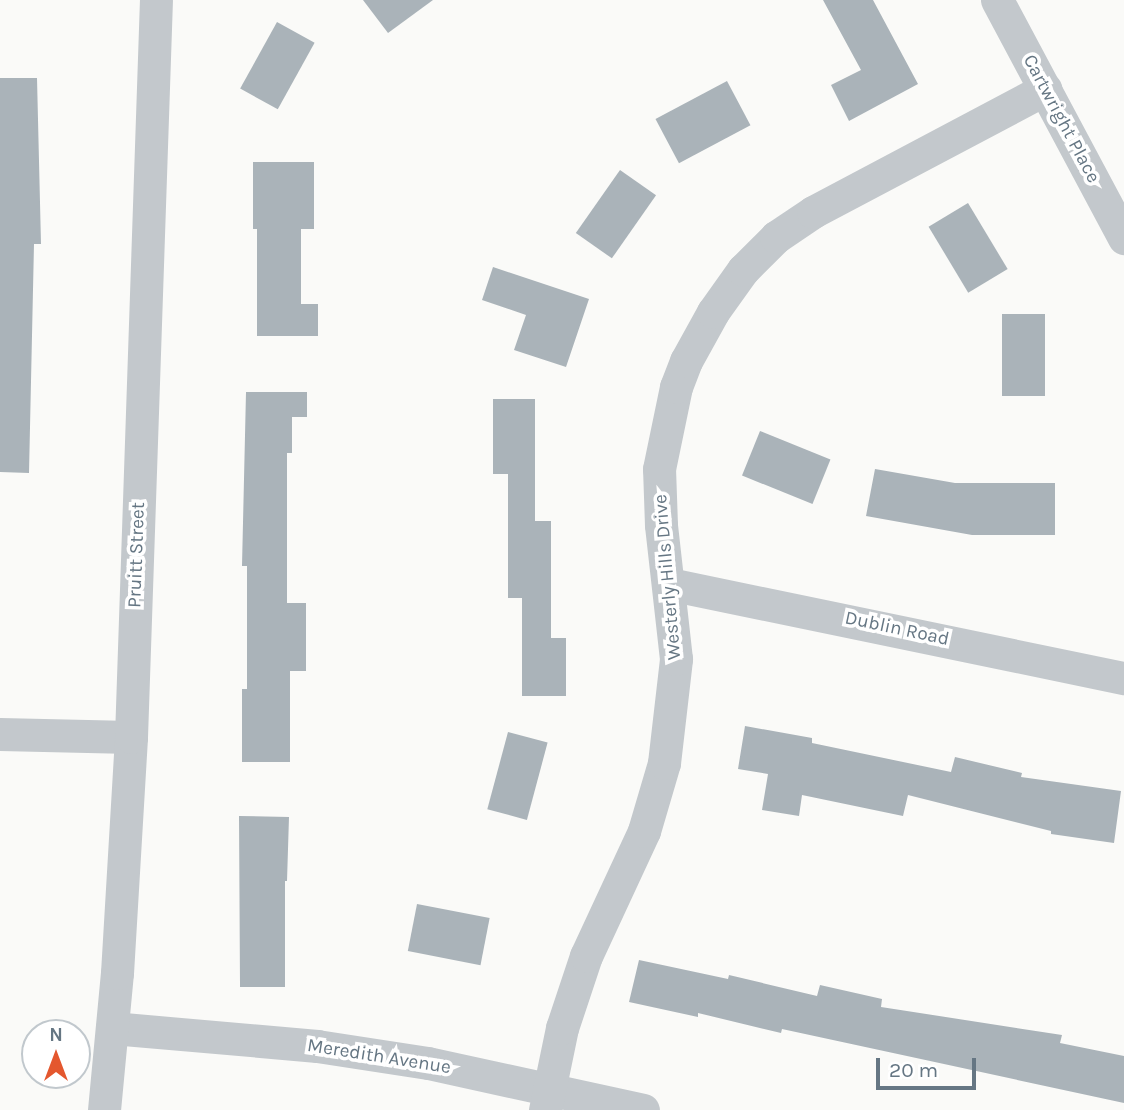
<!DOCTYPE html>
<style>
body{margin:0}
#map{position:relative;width:1124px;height:1110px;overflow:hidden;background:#fafaf8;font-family:Karla,sans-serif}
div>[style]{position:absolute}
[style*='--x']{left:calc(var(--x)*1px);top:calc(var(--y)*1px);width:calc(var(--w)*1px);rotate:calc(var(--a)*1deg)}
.building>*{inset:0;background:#aab3b9;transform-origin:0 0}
.street>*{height:33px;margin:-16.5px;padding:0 16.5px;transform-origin:16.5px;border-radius:16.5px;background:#c3c8cc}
span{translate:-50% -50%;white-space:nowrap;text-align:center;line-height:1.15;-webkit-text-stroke:7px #fff;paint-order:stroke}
.street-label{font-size:19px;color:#657683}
.north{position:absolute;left:21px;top:1019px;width:70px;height:70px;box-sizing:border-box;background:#fff;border:2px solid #c1c8cd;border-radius:50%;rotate:0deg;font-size:19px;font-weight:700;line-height:28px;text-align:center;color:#657683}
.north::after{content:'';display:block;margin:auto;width:24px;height:32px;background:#e4572e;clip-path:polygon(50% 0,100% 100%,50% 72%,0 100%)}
.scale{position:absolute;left:876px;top:1058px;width:100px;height:32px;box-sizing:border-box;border:4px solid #657683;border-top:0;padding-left:9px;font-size:21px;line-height:24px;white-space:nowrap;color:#657683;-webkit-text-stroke:5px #fff;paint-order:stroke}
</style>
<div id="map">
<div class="building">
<i style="clip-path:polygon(363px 0,433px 0,388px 33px)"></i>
<i style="clip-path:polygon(823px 0,873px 0,918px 84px,849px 121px,831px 85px,861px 70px)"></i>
<i style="left:277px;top:22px;width:43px;height:76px;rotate:29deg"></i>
<i style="clip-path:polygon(0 78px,37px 78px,41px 244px,34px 244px,29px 473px,0 472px)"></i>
<i style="left:727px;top:81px;width:50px;height:81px;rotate:62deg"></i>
<i style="clip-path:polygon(253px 162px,314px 162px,314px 229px,301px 229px,301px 304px,318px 304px,318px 336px,257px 336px,257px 229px,253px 229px)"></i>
<i style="left:620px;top:170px;width:44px;height:77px;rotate:35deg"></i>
<i style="left:968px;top:203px;width:77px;height:46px;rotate:59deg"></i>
<i style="clip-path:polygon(493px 267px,589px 299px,566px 367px,514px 350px,526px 315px,482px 300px)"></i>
<i style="left:1002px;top:314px;width:43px;height:82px"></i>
<i style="clip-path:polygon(246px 392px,307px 392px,307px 417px,292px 417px,292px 453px,287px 453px,287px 603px,306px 603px,306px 671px,290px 671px,290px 762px,242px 762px,242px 689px,247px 689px,247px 566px,242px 566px)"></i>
<i style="clip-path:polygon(493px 399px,535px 399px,535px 521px,551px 521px,551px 638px,566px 638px,566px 696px,522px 696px,522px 598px,508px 598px,508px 474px,493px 474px)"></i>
<i style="left:760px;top:431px;width:76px;height:48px;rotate:22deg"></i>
<i style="clip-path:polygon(875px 469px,955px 483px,1055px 483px,1055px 535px,972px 535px,866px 516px)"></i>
<i style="clip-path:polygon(745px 726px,812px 738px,812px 743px,951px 772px,955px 757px,1022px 773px,1021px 777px,1121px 791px,1114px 843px,1051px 834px,1051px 831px,908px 795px,903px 816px,802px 795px,799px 816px,762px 810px,768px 774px,738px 769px)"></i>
<i style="left:508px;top:732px;width:41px;height:80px;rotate:15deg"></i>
<i style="clip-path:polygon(239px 816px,289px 817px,287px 881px,285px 881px,285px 987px,240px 987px)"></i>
<i style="left:417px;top:904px;width:74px;height:48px;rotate:11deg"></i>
<i style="clip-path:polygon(639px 960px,728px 979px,729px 975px,817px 996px,820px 985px,882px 999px,881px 1007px,1062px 1035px,1060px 1043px,1124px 1056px,1124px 1103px,782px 1029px,781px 1033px,698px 1013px,698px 1017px,629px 1002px)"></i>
</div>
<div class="street">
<i style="--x:997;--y:0;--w:270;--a:61.9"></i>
<i style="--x:669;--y:584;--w:465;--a:11.7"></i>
<i style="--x:0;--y:734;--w:131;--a:1.3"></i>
<i style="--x:112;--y:1028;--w:206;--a:5"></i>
<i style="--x:317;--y:1046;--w:112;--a:8.7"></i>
<i style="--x:428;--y:1063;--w:220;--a:12.3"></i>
<i style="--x:104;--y:1110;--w:138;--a:-84.6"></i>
<i style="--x:117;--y:973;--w:236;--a:-86.6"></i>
<i style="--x:131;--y:737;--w:737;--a:-88.06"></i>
<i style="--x:545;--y:1110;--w:84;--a:-78.3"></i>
<i style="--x:562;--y:1028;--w:76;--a:-71.6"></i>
<i style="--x:586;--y:956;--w:138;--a:-65.1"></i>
<i style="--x:644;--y:831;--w:71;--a:-73.6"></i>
<i style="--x:664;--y:763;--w:105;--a:-83.4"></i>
<i style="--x:676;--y:659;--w:135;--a:-96.4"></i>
<i style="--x:661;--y:525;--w:56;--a:-92"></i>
<i style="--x:659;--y:469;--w:84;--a:-78.3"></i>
<i style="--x:676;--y:387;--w:28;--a:-69"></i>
<i style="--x:686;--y:361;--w:56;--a:-61.1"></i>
<i style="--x:713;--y:312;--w:52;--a:-54.5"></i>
<i style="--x:743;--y:270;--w:47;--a:-45"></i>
<i style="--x:776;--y:237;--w:45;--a:-34"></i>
<i style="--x:813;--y:212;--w:263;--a:-27.9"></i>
</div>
<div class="street-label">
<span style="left:1061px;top:119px;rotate:62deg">Cartwright Place</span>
<span style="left:137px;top:555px;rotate:-88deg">Pruitt Street</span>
<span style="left:668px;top:577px;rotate:-95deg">Westerly Hills Drive</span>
<span style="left:897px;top:629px;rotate:12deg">Dublin Road</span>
<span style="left:379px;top:1057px;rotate:9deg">Meredith Avenue</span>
</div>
<div class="north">N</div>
<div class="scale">20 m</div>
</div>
